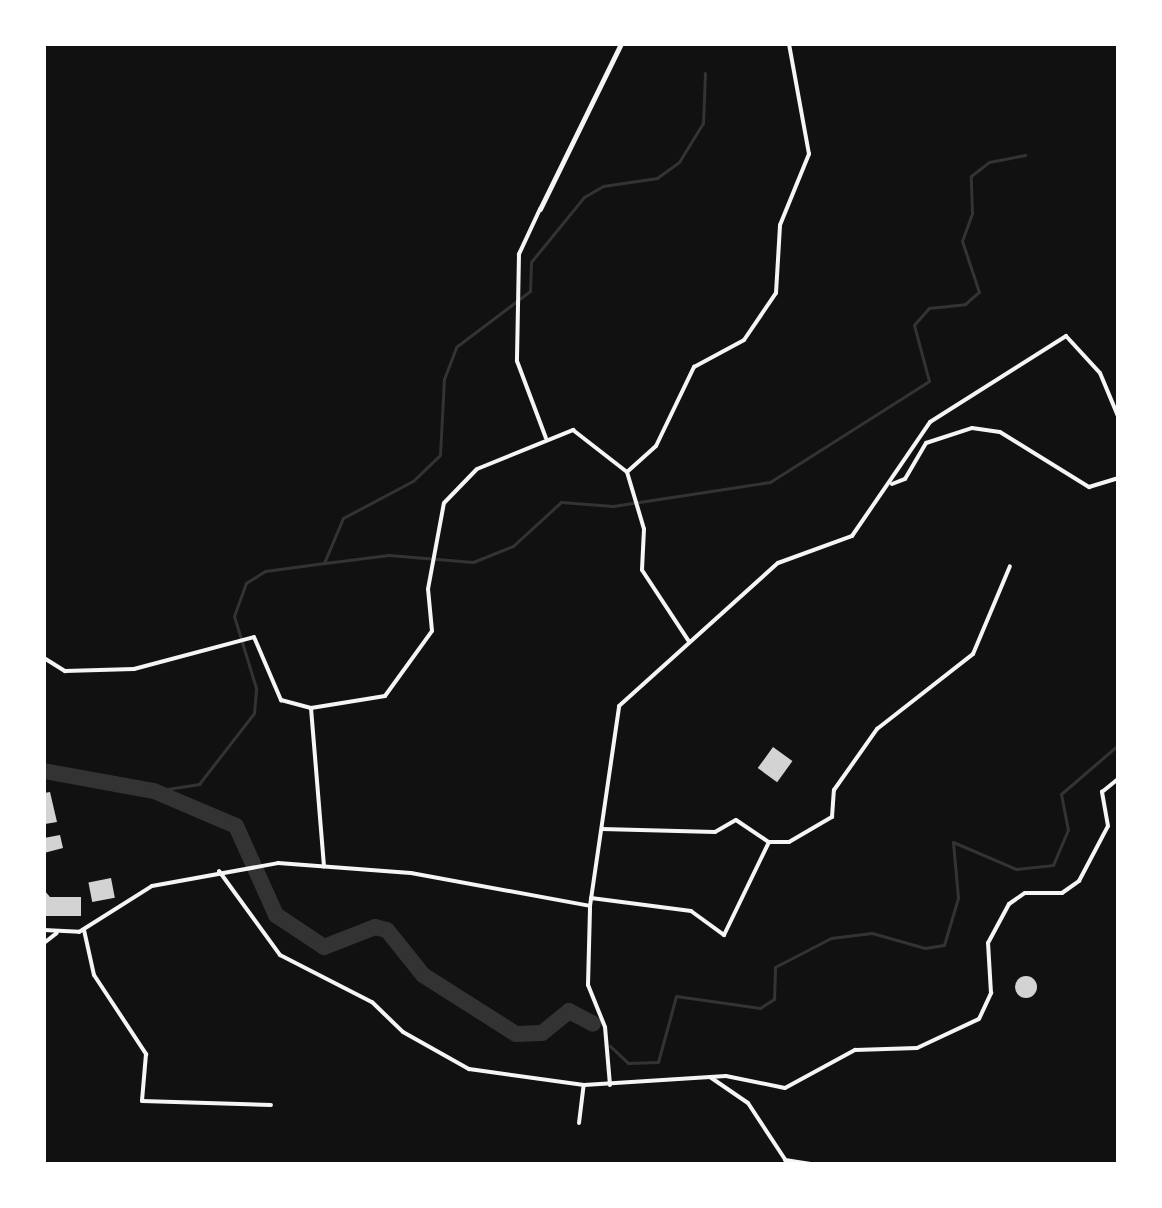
<!DOCTYPE html>
<style>
body{margin:0}
#map{position:relative;width:1162px;height:1208px;overflow:hidden;background:#111;font-family:Helvetica,sans-serif}
div>[style]{position:absolute}
[style*='--x']{left:calc(var(--x)*1px);top:calc(var(--y)*1px);width:calc(var(--w)*1px);rotate:calc(var(--a)*1deg)}
.stream>*{height:3px;margin:-1.5px;padding:0 1.5px;transform-origin:1.5px;border-radius:1.5px;background:#333}
.river>*{height:16px;margin:-8px;padding:0 8px;transform-origin:8px;border-radius:8px;background:#333}
.building>*{inset:0;background:#d3d3d3;transform-origin:0 0}
.round{border-radius:50%}
.minor>*{height:4px;margin:-2px;padding:0 2px;transform-origin:2px;border-radius:2px;background:#f5f5f5}
.tertiary>*{height:5px;margin:-2.5px;padding:0 2.5px;transform-origin:2.5px;border-radius:2.5px;background:#f5f5f5}
span{translate:-50% -50%;white-space:nowrap;text-align:center;line-height:1.15;-webkit-text-stroke:8px #fff;paint-order:stroke}
.frame{position:absolute;inset:0;border:46px solid #fff;pointer-events:none}
</style>
<div id="map">
<div class="stream">
<i style="--x:325;--y:563;--w:64;--a:-7.1"></i>
<i style="--x:389;--y:555;--w:84;--a:4.8"></i>
<i style="--x:473;--y:562;--w:43;--a:-21.8"></i>
<i style="--x:513;--y:546;--w:65;--a:-42.5"></i>
<i style="--x:561;--y:502;--w:52;--a:4.4"></i>
<i style="--x:613;--y:506;--w:159;--a:-8.7"></i>
<i style="--x:770;--y:482;--w:188;--a:-32.4"></i>
<i style="--x:929;--y:381;--w:58;--a:-105"></i>
<i style="--x:914;--y:325;--w:23;--a:-49"></i>
<i style="--x:929;--y:308;--w:36;--a:-6"></i>
<i style="--x:965;--y:304;--w:18;--a:-41"></i>
<i style="--x:979;--y:292;--w:54;--a:-108.4"></i>
<i style="--x:962;--y:241;--w:30;--a:-70"></i>
<i style="--x:972;--y:213;--w:37;--a:-92"></i>
<i style="--x:971;--y:176;--w:23;--a:-38"></i>
<i style="--x:989;--y:162;--w:37;--a:-11"></i>
<i style="--x:154;--y:791;--w:46;--a:-8.8"></i>
<i style="--x:199;--y:784;--w:90;--a:-52.2"></i>
<i style="--x:254;--y:713;--w:25;--a:-85"></i>
<i style="--x:256;--y:688;--w:75;--a:-107"></i>
<i style="--x:234;--y:616;--w:35;--a:-70"></i>
<i style="--x:246;--y:583;--w:22;--a:-32"></i>
<i style="--x:265;--y:571;--w:60;--a:-7.7"></i>
<i style="--x:324;--y:563;--w:49;--a:-67.1"></i>
<i style="--x:343;--y:518;--w:79;--a:-27.9"></i>
<i style="--x:413;--y:481;--w:37;--a:-44"></i>
<i style="--x:440;--y:455;--w:76;--a:-87"></i>
<i style="--x:444;--y:379;--w:34;--a:-69"></i>
<i style="--x:456;--y:347;--w:93;--a:-37.1"></i>
<i style="--x:530;--y:291;--w:29;--a:-88"></i>
<i style="--x:531;--y:262;--w:84;--a:-50.8"></i>
<i style="--x:584;--y:197;--w:22;--a:-30"></i>
<i style="--x:603;--y:186;--w:55;--a:-8.4"></i>
<i style="--x:657;--y:178;--w:27;--a:-36"></i>
<i style="--x:679;--y:162;--w:46;--a:-58.4"></i>
<i style="--x:703;--y:123;--w:50;--a:-87.7"></i>
<i style="--x:610;--y:1046;--w:25;--a:43"></i>
<i style="--x:628;--y:1063;--w:30;--a:-2"></i>
<i style="--x:658;--y:1062;--w:68;--a:-74.7"></i>
<i style="--x:676;--y:996;--w:85;--a:8.1"></i>
<i style="--x:760;--y:1008;--w:17;--a:-33"></i>
<i style="--x:774;--y:999;--w:32;--a:-88"></i>
<i style="--x:775;--y:967;--w:63;--a:-27.4"></i>
<i style="--x:831;--y:938;--w:41;--a:-7"></i>
<i style="--x:872;--y:933;--w:55;--a:15.8"></i>
<i style="--x:925;--y:948;--w:19;--a:-9"></i>
<i style="--x:944;--y:945;--w:49;--a:-73.4"></i>
<i style="--x:958;--y:898;--w:56;--a:-95.1"></i>
<i style="--x:953;--y:842;--w:69;--a:23.2"></i>
<i style="--x:1016;--y:869;--w:37;--a:-6"></i>
<i style="--x:1053;--y:865;--w:38;--a:-67"></i>
<i style="--x:1068;--y:830;--w:37;--a:-101"></i>
<i style="--x:1061;--y:794;--w:75;--a:-40.7"></i>
</div>
<div class="river">
<i style="--x:44;--y:771;--w:112;--a:10.3"></i>
<i style="--x:154;--y:791;--w:89;--a:23.1"></i>
<i style="--x:236;--y:826;--w:98;--a:65.8"></i>
<i style="--x:276;--y:915;--w:58;--a:33.7"></i>
<i style="--x:324;--y:947;--w:55;--a:-21.4"></i>
<i style="--x:375;--y:927;--w:12;--a:14"></i>
<i style="--x:387;--y:930;--w:58;--a:51.3"></i>
<i style="--x:423;--y:975;--w:110;--a:32.4"></i>
<i style="--x:516;--y:1034;--w:26;--a:-2"></i>
<i style="--x:542;--y:1033;--w:35;--a:-39"></i>
<i style="--x:569;--y:1011;--w:27;--a:28"></i>
</div>
<div class="building">
<i style="left:773px;top:747px;width:24px;height:26px;rotate:36deg"></i>
<i style="clip-path:polygon(50px 792px,57px 822px,45px 824px,44px 793px)"></i>
<i style="clip-path:polygon(60px 835px,63px 848px,44px 853px,44px 838px)"></i>
<i style="left:111px;top:878px;width:20px;height:23px;rotate:79deg"></i>
<i style="clip-path:polygon(44px 890px,50px 897px,81px 897px,81px 916px,44px 916px)"></i>
<i class="round" style="left:1015px;top:976px;width:22px;height:22px"></i>
</div>
<div class="minor">
<i style="--x:540;--y:209;--w:50;--a:115"></i>
<i style="--x:519;--y:254;--w:107;--a:91.1"></i>
<i style="--x:517;--y:361;--w:82;--a:69.4"></i>
<i style="--x:627;--y:472;--w:39;--a:-42"></i>
<i style="--x:656;--y:446;--w:88;--a:-64.3"></i>
<i style="--x:694;--y:367;--w:57;--a:-28.4"></i>
<i style="--x:744;--y:340;--w:57;--a:-55.8"></i>
<i style="--x:776;--y:293;--w:68;--a:-86.6"></i>
<i style="--x:780;--y:225;--w:77;--a:-67.8"></i>
<i style="--x:809;--y:154;--w:112;--a:-100.3"></i>
<i style="--x:892;--y:484;--w:14;--a:-21"></i>
<i style="--x:905;--y:479;--w:42;--a:-59.7"></i>
<i style="--x:926;--y:443;--w:48;--a:-18.1"></i>
<i style="--x:972;--y:428;--w:28;--a:8"></i>
<i style="--x:1000;--y:432;--w:105;--a:31.7"></i>
<i style="--x:1089;--y:487;--w:30;--a:-17"></i>
<i style="--x:44;--y:658;--w:25;--a:32"></i>
<i style="--x:65;--y:671;--w:69;--a:-1.7"></i>
<i style="--x:134;--y:669;--w:124;--a:-14.9"></i>
<i style="--x:254;--y:637;--w:69;--a:66.8"></i>
<i style="--x:281;--y:700;--w:31;--a:15"></i>
<i style="--x:311;--y:708;--w:75;--a:-9.2"></i>
<i style="--x:385;--y:696;--w:80;--a:-54.1"></i>
<i style="--x:432;--y:631;--w:42;--a:-95.4"></i>
<i style="--x:428;--y:589;--w:87;--a:-79.5"></i>
<i style="--x:444;--y:503;--w:47;--a:-45.9"></i>
<i style="--x:477;--y:469;--w:104;--a:-22.1"></i>
<i style="--x:573;--y:430;--w:68;--a:37.9"></i>
<i style="--x:627;--y:472;--w:59;--a:73.4"></i>
<i style="--x:644;--y:529;--w:41;--a:92.8"></i>
<i style="--x:642;--y:570;--w:84;--a:56.7"></i>
<i style="--x:311;--y:708;--w:159;--a:85.3"></i>
<i style="--x:602;--y:829;--w:113;--a:1.5"></i>
<i style="--x:715;--y:832;--w:24;--a:-30"></i>
<i style="--x:736;--y:820;--w:40;--a:34"></i>
<i style="--x:769;--y:842;--w:20;--a:0"></i>
<i style="--x:789;--y:842;--w:50;--a:-30.2"></i>
<i style="--x:832;--y:817;--w:27;--a:-86"></i>
<i style="--x:834;--y:790;--w:75;--a:-54.8"></i>
<i style="--x:877;--y:729;--w:122;--a:-38"></i>
<i style="--x:973;--y:654;--w:95;--a:-67.2"></i>
<i style="--x:219;--y:871;--w:104;--a:54"></i>
<i style="--x:280;--y:955;--w:103;--a:27.1"></i>
<i style="--x:372;--y:1002;--w:43;--a:44.1"></i>
<i style="--x:403;--y:1032;--w:76;--a:29.3"></i>
<i style="--x:469;--y:1069;--w:116;--a:7.9"></i>
<i style="--x:584;--y:1085;--w:142;--a:-3.6"></i>
<i style="--x:726;--y:1076;--w:60;--a:11.5"></i>
<i style="--x:785;--y:1088;--w:80;--a:-28.5"></i>
<i style="--x:855;--y:1050;--w:62;--a:-1.8"></i>
<i style="--x:917;--y:1048;--w:68;--a:-25.1"></i>
<i style="--x:979;--y:1019;--w:29;--a:-65"></i>
<i style="--x:991;--y:993;--w:50;--a:-93.4"></i>
<i style="--x:988;--y:943;--w:44;--a:-61.7"></i>
<i style="--x:1009;--y:904;--w:19;--a:-35"></i>
<i style="--x:1025;--y:893;--w:37;--a:0"></i>
<i style="--x:1062;--y:893;--w:21;--a:-35"></i>
<i style="--x:1079;--y:881;--w:62;--a:-62.2"></i>
<i style="--x:1108;--y:826;--w:35;--a:-100"></i>
<i style="--x:1102;--y:792;--w:21;--a:-39"></i>
<i style="--x:591;--y:898;--w:101;--a:7.4"></i>
<i style="--x:691;--y:911;--w:41;--a:36"></i>
<i style="--x:724;--y:935;--w:103;--a:-64.2"></i>
<i style="--x:44;--y:930;--w:35;--a:3"></i>
<i style="--x:79;--y:932;--w:86;--a:-32.2"></i>
<i style="--x:152;--y:886;--w:128;--a:-10.3"></i>
<i style="--x:278;--y:863;--w:133;--a:4.3"></i>
<i style="--x:411;--y:873;--w:182;--a:10.4"></i>
<i style="--x:84;--y:930;--w:46;--a:77.5"></i>
<i style="--x:94;--y:975;--w:95;--a:56.6"></i>
<i style="--x:146;--y:1054;--w:47;--a:94.9"></i>
<i style="--x:142;--y:1101;--w:129;--a:1.8"></i>
<i style="--x:44;--y:943;--w:16;--a:-38"></i>
<i style="--x:710;--y:1077;--w:46;--a:34.4"></i>
<i style="--x:748;--y:1103;--w:73;--a:56.7"></i>
<i style="--x:610;--y:1085;--w:58;--a:-94.9"></i>
<i style="--x:605;--y:1027;--w:45;--a:-112"></i>
<i style="--x:588;--y:985;--w:79;--a:-88.5"></i>
<i style="--x:590;--y:906;--w:202;--a:-81.7"></i>
<i style="--x:619;--y:706;--w:214;--a:-42"></i>
<i style="--x:778;--y:563;--w:79;--a:-20"></i>
<i style="--x:852;--y:536;--w:138;--a:-55.6"></i>
<i style="--x:930;--y:422;--w:161;--a:-32.3"></i>
<i style="--x:1066;--y:336;--w:50;--a:47.4"></i>
<i style="--x:1100;--y:373;--w:47;--a:67.3"></i>
<i style="--x:579;--y:1123;--w:38;--a:-83"></i>
<i style="--x:785;--y:1160;--w:26;--a:9"></i>
</div>
<div class="tertiary">
<i style="--x:540;--y:209;--w:184;--a:-63.9"></i>
</div>
<div class="frame"></div>
</div>
